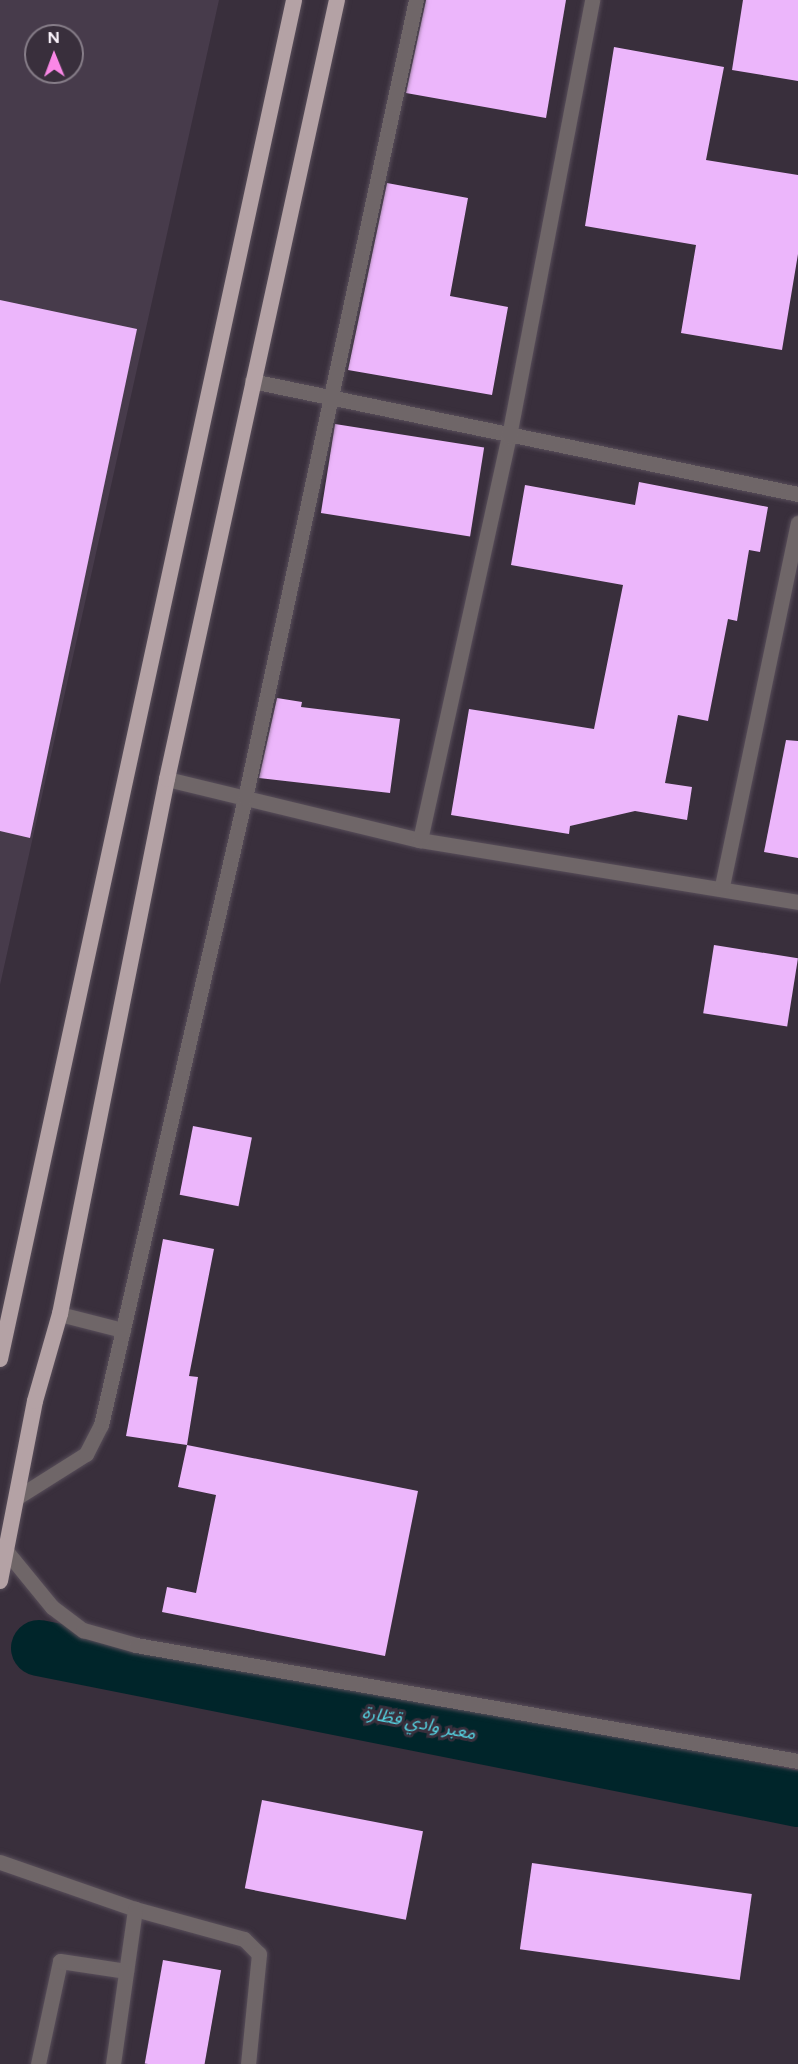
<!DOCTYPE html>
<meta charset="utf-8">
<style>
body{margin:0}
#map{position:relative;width:798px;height:2064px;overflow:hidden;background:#392f3c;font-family:Figtree,"Noto Sans Arabic",sans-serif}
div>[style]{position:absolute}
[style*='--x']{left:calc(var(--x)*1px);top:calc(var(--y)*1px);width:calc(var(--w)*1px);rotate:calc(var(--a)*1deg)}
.built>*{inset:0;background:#473b4b}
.river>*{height:56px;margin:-28px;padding:0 28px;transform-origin:28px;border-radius:28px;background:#00252a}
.building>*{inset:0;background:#ecb6fb;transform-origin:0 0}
.roads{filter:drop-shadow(0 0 2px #584e5a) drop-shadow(0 0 2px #584e5a)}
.service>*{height:15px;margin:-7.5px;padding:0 7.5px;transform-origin:7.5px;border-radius:7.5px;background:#6f6668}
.minor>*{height:15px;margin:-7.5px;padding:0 7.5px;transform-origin:7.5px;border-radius:7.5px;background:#6f6668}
.trunk>*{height:16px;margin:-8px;padding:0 8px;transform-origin:8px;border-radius:8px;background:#b4a2a5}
span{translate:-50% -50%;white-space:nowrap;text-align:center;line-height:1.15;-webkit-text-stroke:6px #392f3c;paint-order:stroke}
.water-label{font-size:18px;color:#55d2e1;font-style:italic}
.north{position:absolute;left:24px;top:24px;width:60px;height:60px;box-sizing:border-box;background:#392f3c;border:2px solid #867d88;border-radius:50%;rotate:359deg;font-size:16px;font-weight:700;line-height:24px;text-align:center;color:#f9f2fa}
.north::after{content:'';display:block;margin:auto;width:21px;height:27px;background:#fa87e6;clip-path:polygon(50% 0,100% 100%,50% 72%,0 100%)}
</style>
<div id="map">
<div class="built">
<i style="clip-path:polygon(evenodd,0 0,219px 0,0 985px,0 0,36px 36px,72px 36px,72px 72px,36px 72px,36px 36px)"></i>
</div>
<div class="river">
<i style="--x:39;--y:1648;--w:774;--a:11.25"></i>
</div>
<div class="building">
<i style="clip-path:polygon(426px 0,566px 0,546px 118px,406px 93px)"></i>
<i style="clip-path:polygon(743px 0,798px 0,798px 81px,732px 70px)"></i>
<i style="clip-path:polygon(614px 47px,724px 67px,706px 160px,798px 175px,798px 254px,782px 350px,681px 333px,696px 245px,585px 226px)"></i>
<i style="clip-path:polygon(387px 183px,468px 198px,450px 296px,508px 307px,492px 395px,348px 370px)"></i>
<i style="clip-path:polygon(0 300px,137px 329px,30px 838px,0 831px)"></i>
<i style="left:335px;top:424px;width:151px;height:90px;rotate:9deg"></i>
<i style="clip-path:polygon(639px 482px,768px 507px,760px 552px,749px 550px,737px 621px,728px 619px,708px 721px,678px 715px,665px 783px,692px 787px,687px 820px,635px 811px,570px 826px,569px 834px,451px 815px,469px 709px,594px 729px,623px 585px,511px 565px,525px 485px,635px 505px)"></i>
<i style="clip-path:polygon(277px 698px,302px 702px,301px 707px,400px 719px,390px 793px,259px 778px)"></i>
<i style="clip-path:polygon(786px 740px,798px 741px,798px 858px,764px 852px)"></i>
<i style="left:714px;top:945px;width:85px;height:69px;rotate:9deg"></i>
<i style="left:193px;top:1126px;width:60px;height:70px;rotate:11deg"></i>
<i style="clip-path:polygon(163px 1239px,214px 1249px,189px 1376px,198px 1377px,187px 1445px,126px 1436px)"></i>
<i style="clip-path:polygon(187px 1445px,418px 1491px,385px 1656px,162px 1612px,167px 1587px,196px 1593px,216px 1495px,178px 1487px)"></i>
<i style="left:262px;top:1800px;width:164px;height:90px;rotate:11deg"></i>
<i style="left:532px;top:1863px;width:222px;height:87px;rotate:8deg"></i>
<i style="left:163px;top:1960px;width:59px;height:105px;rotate:10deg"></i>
</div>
<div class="roads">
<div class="service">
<i style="--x:0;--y:1862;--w:143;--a:19.2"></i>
<i style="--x:135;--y:1909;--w:113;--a:15.4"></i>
<i style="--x:244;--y:1939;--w:21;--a:45"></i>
<i style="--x:259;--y:1954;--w:111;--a:95.7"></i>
<i style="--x:38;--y:2064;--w:105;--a:-77.9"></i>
<i style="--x:60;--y:1961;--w:67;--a:8.6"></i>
<i style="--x:113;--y:2064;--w:157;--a:-81.9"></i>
</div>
<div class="minor">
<i style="--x:252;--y:381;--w:558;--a:11.69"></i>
<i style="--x:167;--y:779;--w:260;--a:13.6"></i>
<i style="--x:420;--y:840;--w:383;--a:9.3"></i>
<i style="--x:420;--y:840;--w:414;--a:-77.6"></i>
<i style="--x:509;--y:436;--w:444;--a:-79.2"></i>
<i style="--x:722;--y:886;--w:371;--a:-78.2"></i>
<i style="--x:60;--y:1314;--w:65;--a:14.3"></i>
<i style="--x:16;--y:1498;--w:83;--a:-32.2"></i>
<i style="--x:86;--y:1454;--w:33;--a:-63"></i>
<i style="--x:101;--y:1425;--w:643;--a:-77.07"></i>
<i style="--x:245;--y:798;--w:816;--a:-77.91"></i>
<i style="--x:7;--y:1552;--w:71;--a:50.7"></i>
<i style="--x:52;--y:1607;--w:39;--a:37"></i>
<i style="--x:83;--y:1630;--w:55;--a:15.8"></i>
<i style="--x:136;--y:1645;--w:672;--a:9.94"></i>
</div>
<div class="trunk">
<i style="--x:0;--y:1359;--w:1390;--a:-77.79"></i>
<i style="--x:0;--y:1581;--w:183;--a:-79"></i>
<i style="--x:35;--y:1401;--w:91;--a:-74"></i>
<i style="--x:60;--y:1314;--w:546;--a:-78.69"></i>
<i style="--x:167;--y:779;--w:797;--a:-77.69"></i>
</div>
</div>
<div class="water-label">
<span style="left:419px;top:1723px;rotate:11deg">معبر وادي قطّارة</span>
</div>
<div class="north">N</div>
</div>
